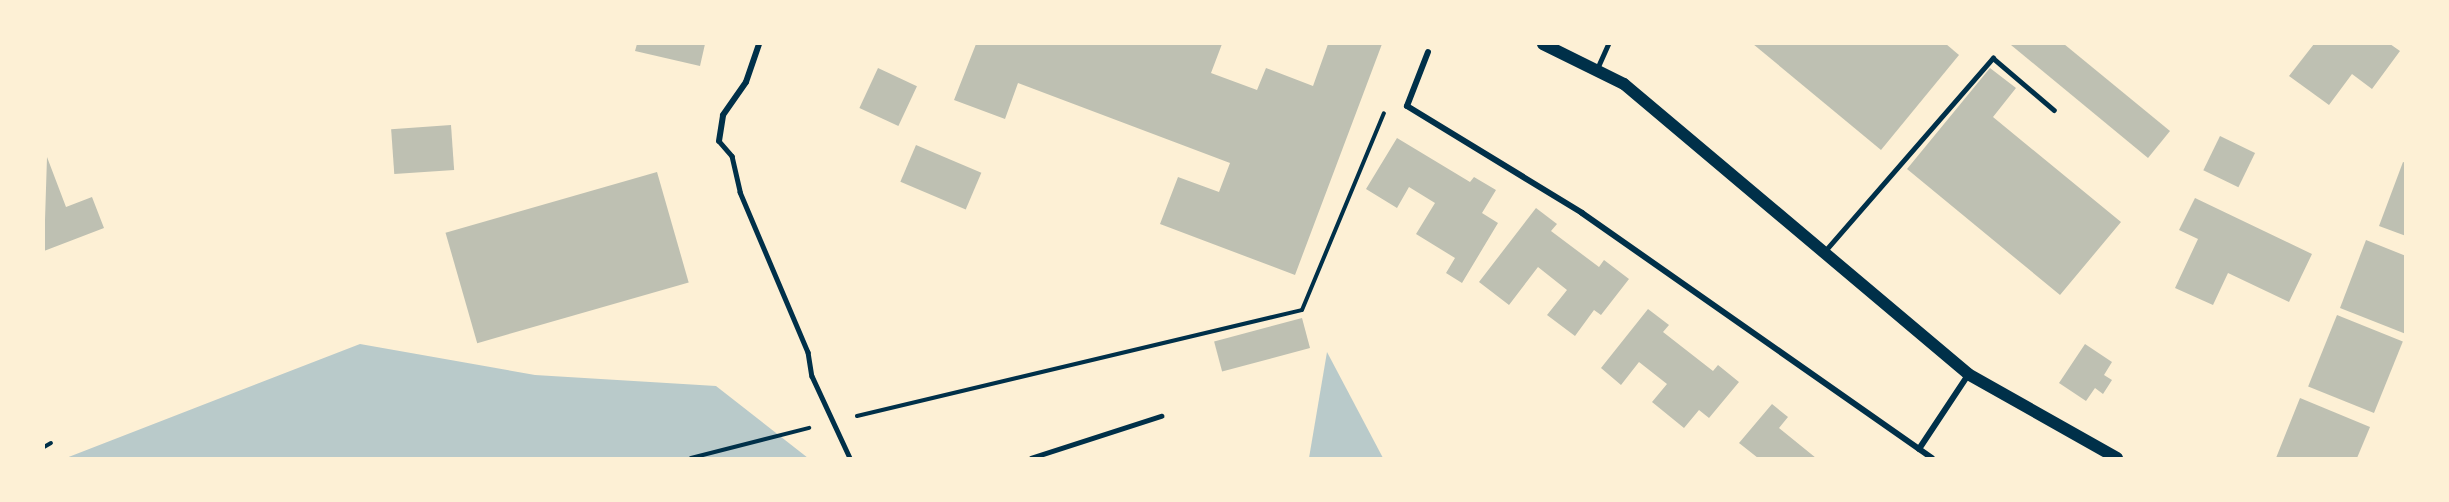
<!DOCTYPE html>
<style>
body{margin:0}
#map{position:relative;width:2449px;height:502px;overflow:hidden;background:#fdf0d5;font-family:"DM Sans",sans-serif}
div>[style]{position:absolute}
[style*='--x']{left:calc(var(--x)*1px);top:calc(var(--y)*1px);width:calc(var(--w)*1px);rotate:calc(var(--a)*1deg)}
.green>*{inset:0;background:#b9caca}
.building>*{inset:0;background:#bec0b2;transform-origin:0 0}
.path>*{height:4px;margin:-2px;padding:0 2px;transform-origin:2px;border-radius:2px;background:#003049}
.service>*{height:4.5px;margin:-2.25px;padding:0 2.25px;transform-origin:2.25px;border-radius:2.25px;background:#003049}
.minor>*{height:6px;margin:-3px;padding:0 3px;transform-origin:3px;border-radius:3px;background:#003049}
.secondary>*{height:12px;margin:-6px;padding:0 6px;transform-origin:6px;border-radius:6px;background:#003049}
span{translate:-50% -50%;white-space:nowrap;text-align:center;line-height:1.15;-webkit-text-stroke:6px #fdf0d5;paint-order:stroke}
.frame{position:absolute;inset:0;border:45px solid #fdf0d5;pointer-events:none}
</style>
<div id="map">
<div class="green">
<i style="clip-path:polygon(360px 344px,535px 375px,716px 386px,808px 458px,66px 458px)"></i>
<i style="clip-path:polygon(1327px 352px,1383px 458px,1309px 458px)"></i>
</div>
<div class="building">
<i style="clip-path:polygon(637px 44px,705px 44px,700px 66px,635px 51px)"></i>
<i style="clip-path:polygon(976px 44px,1222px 44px,1211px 73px,1257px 90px,1266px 68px,1313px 86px,1328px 44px,1382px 44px,1295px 275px,1160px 224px,1178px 177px,1219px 192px,1230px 163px,1018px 83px,1005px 119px,954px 100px)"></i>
<i style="clip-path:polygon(1753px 44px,1946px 44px,1959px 55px,1881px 150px)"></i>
<i style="clip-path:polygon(2064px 44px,2170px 131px,2148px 158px,2011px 45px)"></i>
<i style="clip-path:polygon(2314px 44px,2390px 44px,2400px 51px,2372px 89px,2352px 74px,2329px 105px,2289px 76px)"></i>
<i style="left:878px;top:68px;width:43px;height:44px;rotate:25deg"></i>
<i style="clip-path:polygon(1990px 68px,2016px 88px,1993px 117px,2121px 222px,2060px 295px,1907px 169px)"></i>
<i style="left:451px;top:125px;width:45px;height:60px;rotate:86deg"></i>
<i style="left:2220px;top:136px;width:39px;height:38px;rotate:26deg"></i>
<i style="clip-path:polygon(1397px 138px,1470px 182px,1474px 177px,1496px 190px,1482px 213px,1498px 223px,1462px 283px,1446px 273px,1455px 258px,1416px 234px,1435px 203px,1409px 187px,1397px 208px,1366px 189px)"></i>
<i style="left:916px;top:145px;width:71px;height:40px;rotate:23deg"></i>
<i style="clip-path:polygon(47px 157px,66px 207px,92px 197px,104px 228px,44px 251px)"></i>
<i style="clip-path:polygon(2403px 162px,2406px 163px,2406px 236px,2379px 226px)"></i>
<i style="left:657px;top:172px;width:115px;height:220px;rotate:74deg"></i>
<i style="clip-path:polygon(2195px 198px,2312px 254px,2289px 302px,2228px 273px,2213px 305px,2175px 288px,2198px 239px,2179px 230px)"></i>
<i style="clip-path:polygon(1536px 208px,1557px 224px,1551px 231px,1599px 267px,1604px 260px,1629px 279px,1601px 315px,1594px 310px,1575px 336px,1547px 315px,1567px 290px,1538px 267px,1509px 305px,1479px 282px)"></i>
<i style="clip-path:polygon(2366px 240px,2406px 256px,2406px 334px,2340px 308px)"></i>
<i style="clip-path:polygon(1648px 309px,1669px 325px,1663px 332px,1713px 371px,1718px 365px,1739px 382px,1709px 418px,1699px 410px,1684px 428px,1652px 402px,1667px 384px,1639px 362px,1621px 385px,1601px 368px)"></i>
<i style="left:2337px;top:315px;width:71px;height:77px;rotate:22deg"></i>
<i style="left:1302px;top:318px;width:31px;height:91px;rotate:75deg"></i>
<i style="clip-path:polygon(2085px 344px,2112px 362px,2104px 375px,2112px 380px,2103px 394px,2095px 388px,2086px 401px,2059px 383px)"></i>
<i style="clip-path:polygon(2300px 398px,2370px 427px,2357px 458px,2276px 458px)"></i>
<i style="clip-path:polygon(1772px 404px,1788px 417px,1779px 428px,1816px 458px,1758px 458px,1739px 443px)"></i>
</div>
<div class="path">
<i style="--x:857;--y:416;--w:457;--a:-13.4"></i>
<i style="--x:1302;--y:310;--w:213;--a:-67.4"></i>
<i style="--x:44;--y:447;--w:8;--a:-30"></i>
<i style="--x:691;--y:458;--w:122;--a:-14.3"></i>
</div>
<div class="service">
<i style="--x:1597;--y:69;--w:27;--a:-66"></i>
<i style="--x:719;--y:141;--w:20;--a:49"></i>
<i style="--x:732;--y:156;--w:37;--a:77"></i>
<i style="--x:740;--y:192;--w:174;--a:67"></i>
<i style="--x:808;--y:352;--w:24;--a:81"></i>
<i style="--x:812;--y:376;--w:90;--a:65.1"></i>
<i style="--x:1825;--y:251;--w:256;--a:-49"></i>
<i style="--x:1993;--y:58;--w:80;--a:40.4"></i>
<i style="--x:1031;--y:458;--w:137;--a:-17.9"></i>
</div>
<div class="minor">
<i style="--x:1428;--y:52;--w:58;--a:111.3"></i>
<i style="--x:1407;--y:106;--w:205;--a:31.4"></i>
<i style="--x:1582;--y:213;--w:427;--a:35"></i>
<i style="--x:719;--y:141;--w:26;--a:-81"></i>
<i style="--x:723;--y:115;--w:40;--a:-55.1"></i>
<i style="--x:746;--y:82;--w:40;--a:-71.1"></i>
<i style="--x:1919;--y:449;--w:89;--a:-56.5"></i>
</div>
<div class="secondary">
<i style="--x:1543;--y:44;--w:90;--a:26.3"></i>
<i style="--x:1624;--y:84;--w:450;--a:40.1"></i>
<i style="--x:1968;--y:374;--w:171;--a:29.4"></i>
</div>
<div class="frame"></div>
</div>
